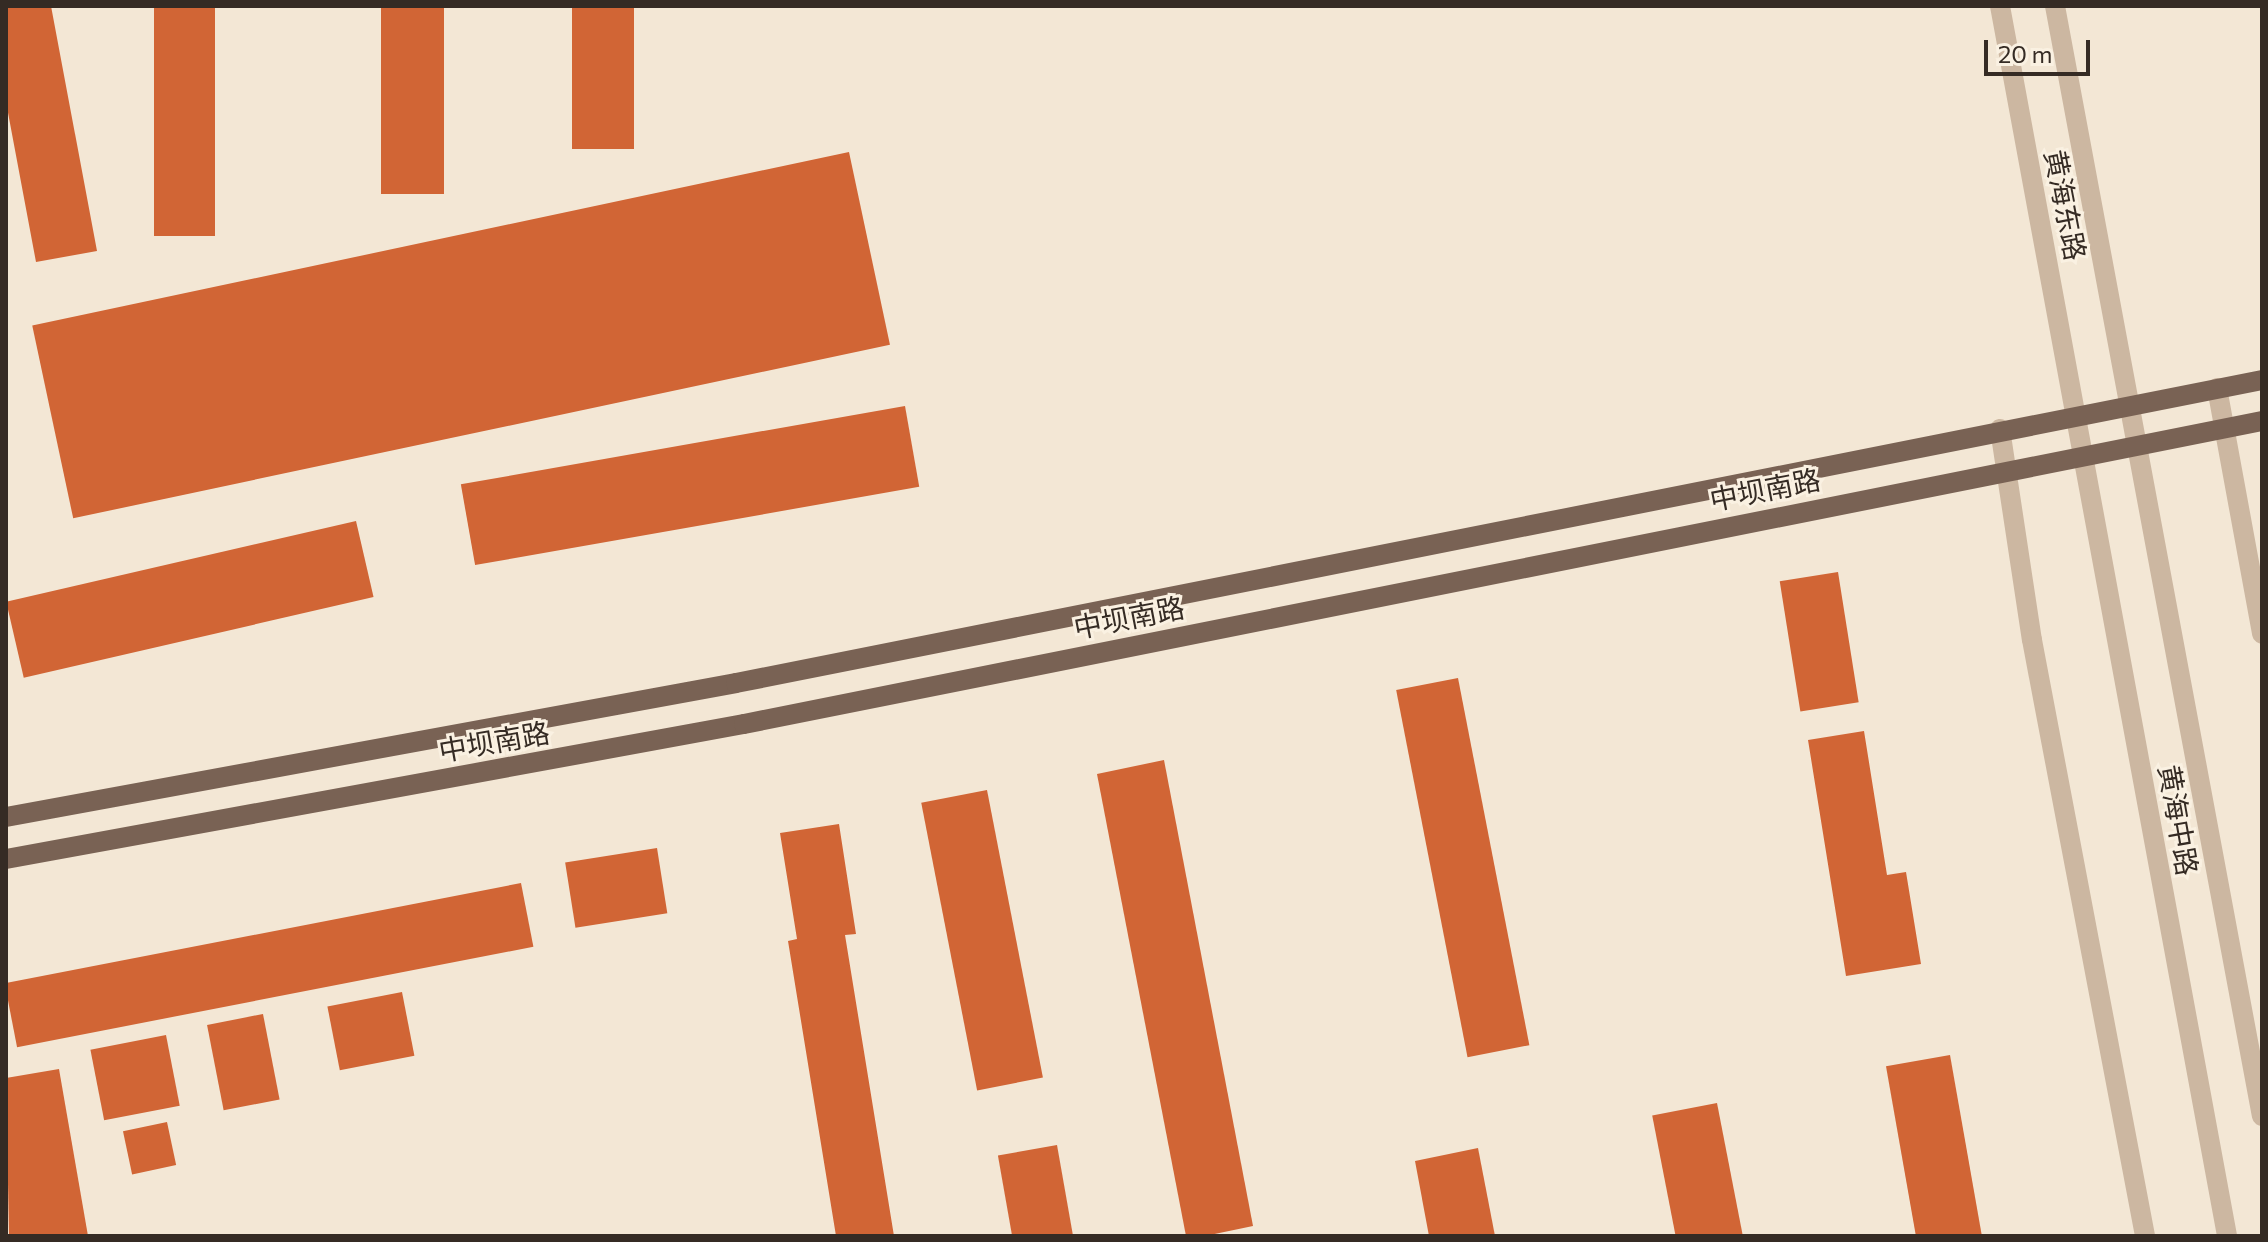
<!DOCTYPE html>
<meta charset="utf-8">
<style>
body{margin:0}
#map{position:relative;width:2268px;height:1242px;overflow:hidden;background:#f3e7d5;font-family:Commissioner,"Noto Sans SC",sans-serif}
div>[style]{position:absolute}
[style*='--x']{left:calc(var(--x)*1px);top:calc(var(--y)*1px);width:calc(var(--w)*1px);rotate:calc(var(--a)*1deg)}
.building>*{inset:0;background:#d16535;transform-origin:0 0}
.minor>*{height:20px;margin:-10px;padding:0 10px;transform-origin:10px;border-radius:10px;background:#ccb7a1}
.major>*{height:20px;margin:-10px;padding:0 10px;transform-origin:10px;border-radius:10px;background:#796254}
span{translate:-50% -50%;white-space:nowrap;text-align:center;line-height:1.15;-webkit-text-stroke:6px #faf1e2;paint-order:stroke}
.street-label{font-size:28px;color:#352b24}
.frame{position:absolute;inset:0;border:8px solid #352b24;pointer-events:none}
.scale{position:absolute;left:1984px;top:40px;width:106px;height:36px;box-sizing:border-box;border:4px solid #352b24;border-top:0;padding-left:10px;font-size:24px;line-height:28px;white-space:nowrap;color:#352b24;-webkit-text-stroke:6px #faf1e2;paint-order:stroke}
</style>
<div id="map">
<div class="building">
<i style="clip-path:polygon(6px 6px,51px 6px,97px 251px,36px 262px,6px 102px)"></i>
<i style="left:154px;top:6px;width:61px;height:230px"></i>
<i style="left:381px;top:6px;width:63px;height:188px"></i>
<i style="left:572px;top:6px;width:62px;height:143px"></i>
<i style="left:849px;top:152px;width:197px;height:835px;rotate:78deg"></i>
<i style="left:905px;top:406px;width:82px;height:451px;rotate:80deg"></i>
<i style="left:356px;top:521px;width:78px;height:359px;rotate:77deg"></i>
<i style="left:1838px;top:572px;width:132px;height:59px;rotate:81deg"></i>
<i style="left:1458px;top:678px;width:374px;height:63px;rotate:79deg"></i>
<i style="clip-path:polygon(1864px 731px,1887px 875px,1906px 872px,1921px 964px,1846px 976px,1808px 740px)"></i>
<i style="clip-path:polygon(1164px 760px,1253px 1226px,1205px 1236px,1186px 1236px,1097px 774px)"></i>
<i style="left:987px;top:790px;width:293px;height:67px;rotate:79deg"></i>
<i style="clip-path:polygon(839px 824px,856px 934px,845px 935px,894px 1236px,836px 1236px,788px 941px,797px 939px,780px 833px)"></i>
<i style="left:657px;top:848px;width:66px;height:93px;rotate:81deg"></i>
<i style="left:521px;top:883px;width:65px;height:526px;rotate:79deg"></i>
<i style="left:402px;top:992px;width:65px;height:76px;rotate:79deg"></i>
<i style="left:263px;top:1014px;width:87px;height:57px;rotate:79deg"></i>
<i style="left:166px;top:1035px;width:72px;height:77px;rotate:79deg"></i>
<i style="left:1950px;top:1055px;width:184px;height:65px;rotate:80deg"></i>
<i style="clip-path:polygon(59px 1069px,88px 1236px,9px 1236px,6px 1078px)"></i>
<i style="left:1717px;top:1103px;width:135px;height:66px;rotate:79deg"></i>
<i style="left:167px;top:1122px;width:44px;height:45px;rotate:78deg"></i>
<i style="left:1057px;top:1145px;width:92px;height:60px;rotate:80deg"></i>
<i style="clip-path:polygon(1478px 1148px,1495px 1236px,1429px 1236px,1415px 1161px)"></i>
</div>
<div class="minor">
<i style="--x:2000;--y:6;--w:1251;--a:79.54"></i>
<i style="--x:2055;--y:6;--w:1129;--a:79.44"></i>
<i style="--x:2217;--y:388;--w:250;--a:79.6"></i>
<i style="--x:2000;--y:429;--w:213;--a:81.4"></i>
<i style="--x:2032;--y:640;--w:607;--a:79.26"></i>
</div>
<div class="major">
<i style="--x:6;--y:817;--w:742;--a:-10.4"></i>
<i style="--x:736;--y:683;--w:1556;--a:-11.23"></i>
<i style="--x:6;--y:859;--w:750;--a:-10.37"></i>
<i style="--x:744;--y:724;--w:1548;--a:-11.29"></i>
</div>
<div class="street-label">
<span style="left:2066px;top:205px;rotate:79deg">黄海东路</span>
<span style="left:1765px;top:489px;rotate:-11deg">中坝南路</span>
<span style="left:1129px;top:617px;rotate:-11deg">中坝南路</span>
<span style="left:494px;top:741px;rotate:-10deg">中坝南路</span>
<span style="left:2179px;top:820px;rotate:80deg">黄海中路</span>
</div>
<div class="frame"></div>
<div class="scale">20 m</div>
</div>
